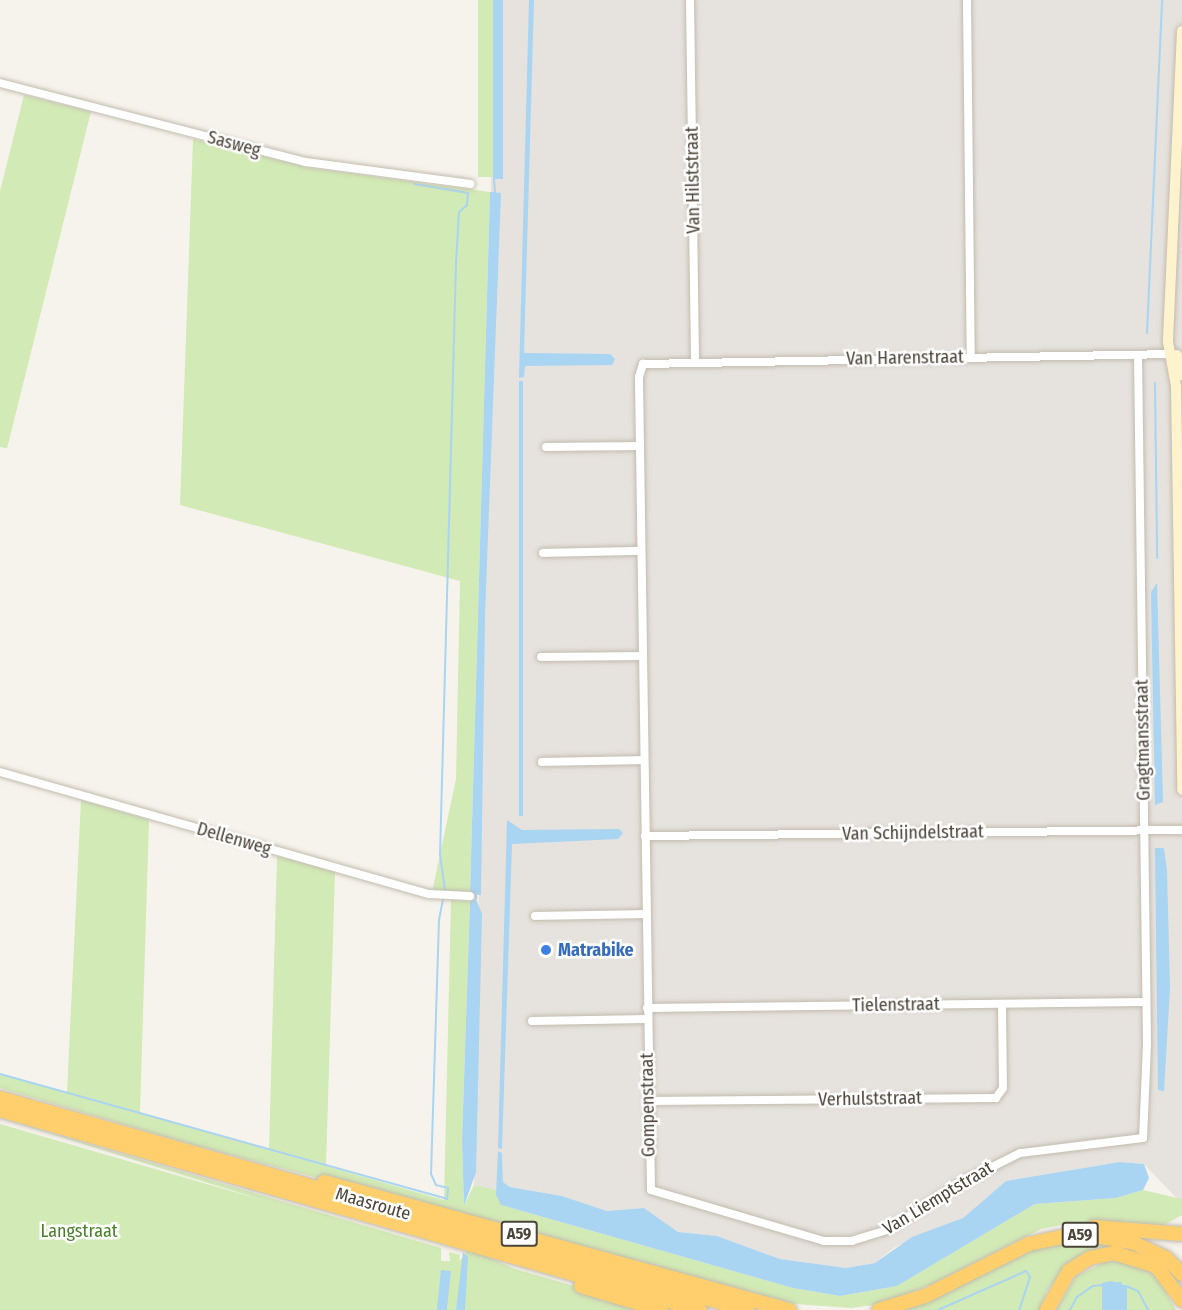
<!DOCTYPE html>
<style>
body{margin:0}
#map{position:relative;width:1182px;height:1310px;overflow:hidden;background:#f6f3ec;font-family:"Fira Sans Condensed",sans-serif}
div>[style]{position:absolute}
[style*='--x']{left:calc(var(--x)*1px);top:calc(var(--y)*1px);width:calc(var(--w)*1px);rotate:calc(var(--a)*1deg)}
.industrial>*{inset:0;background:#e6e2dd}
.green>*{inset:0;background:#d2eab5;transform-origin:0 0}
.water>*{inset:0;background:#a9d4f2;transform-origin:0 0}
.stream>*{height:2px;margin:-1px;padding:0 1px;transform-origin:1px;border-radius:1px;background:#a9d4f2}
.roads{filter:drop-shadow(0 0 2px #c2bbae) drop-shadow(0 0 2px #c2bbae)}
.street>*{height:8px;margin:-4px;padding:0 4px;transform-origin:4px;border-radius:4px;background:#fff}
.secondary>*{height:10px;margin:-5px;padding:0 5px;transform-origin:5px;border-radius:5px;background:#fff3cd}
.highway>*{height:14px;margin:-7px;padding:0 7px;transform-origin:7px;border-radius:7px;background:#ffcf6e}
.dots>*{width:16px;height:16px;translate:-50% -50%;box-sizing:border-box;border:3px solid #fff;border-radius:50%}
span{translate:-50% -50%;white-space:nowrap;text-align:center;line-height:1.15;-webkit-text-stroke:5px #fff;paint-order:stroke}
.shield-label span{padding:2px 4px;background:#fff;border:2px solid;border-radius:4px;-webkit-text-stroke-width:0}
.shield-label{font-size:16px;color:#4b4439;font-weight:700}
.street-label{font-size:18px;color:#4b4439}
.shop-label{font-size:18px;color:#366cbe;font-weight:700}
.left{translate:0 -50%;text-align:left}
.park-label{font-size:18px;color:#4a7f2a}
</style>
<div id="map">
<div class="industrial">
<i style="clip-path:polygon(494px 0,1182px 0,1182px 1204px,1144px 1164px,1120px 1162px,1006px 1181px,963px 1218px,895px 1247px,875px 1263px,846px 1268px,780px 1259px,717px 1236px,678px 1232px,644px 1208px,607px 1211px,562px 1196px,511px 1187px,503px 1182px,502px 1153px,498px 1151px,498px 1190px,474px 1185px)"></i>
</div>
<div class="green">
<i style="left:478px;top:0;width:15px;height:177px"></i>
<i style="left:24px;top:95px;width:69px;height:347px;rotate:14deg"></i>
<i style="clip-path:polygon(193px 139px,310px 168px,490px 192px,470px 894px,432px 892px,456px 779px,460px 581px,180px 505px)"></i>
<i style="clip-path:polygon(81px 800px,149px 820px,140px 1112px,269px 1149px,277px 856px,335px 872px,326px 1166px,444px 1200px,451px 900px,470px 901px,462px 1140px,464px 1206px,474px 1185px,498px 1190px,501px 1205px,793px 1288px,840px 1296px,897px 1286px,1035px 1204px,1116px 1198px,1143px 1190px,1182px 1199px,1182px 1215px,1164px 1225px,1076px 1222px,1041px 1229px,937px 1282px,880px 1304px,852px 1308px,795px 1304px,197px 1146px,0 1088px,0 1074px,67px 1092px)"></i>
<i style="clip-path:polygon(0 1118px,441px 1248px,441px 1261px,450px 1261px,449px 1252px,460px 1255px,459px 1261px,466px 1254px,463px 1246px,515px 1269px,657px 1310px,0 1310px,0 1124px,272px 1203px)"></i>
<i style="clip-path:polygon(1053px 1241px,1112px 1242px,1112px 1248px,1069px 1263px,1046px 1292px,1041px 1310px,900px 1310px)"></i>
<i style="clip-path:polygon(1120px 1261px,1147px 1270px,1159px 1280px,1176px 1310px,1056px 1310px,1076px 1276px,1105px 1262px)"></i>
</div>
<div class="water">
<i style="left:493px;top:0;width:10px;height:179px"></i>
<i style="clip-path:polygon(529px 0,534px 0,524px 353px,610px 354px,615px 359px,612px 365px,525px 366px,524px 377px,519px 378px)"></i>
<i style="clip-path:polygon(490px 192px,501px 193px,485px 615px,481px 895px,470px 894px)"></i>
<i style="left:519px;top:381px;width:4px;height:435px"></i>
<i style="clip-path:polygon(1157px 583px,1163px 802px,1155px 805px,1151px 592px)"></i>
<i style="clip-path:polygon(507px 820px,522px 830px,619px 829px,623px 833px,618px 839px,512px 844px,502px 1149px,498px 1148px)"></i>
<i style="clip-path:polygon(1155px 848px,1164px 848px,1167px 871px,1170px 988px,1164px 1091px,1158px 1090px)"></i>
<i style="clip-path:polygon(476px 899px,482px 914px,476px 1172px,464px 1206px,462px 1140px,470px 901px)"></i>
<i style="clip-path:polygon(498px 1151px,502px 1153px,503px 1182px,510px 1187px,562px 1196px,607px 1211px,644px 1208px,678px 1232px,717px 1236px,780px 1259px,846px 1268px,875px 1263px,912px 1237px,963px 1218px,1006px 1181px,1120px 1162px,1144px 1164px,1149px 1178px,1143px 1190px,1116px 1198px,1035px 1204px,897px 1286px,840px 1296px,793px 1288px,501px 1205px,496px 1195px)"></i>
<i style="clip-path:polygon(463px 1252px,468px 1257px,465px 1310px,456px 1310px)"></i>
<i style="left:441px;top:1270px;width:10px;height:40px;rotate:6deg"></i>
<i style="clip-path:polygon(1111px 1281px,1127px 1286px,1127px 1310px,1102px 1310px,1102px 1283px)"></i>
</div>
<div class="stream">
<i style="--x:494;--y:179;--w:14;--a:86"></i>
<i style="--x:1147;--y:333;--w:333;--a:-87.4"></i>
<i style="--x:1155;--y:383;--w:175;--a:89.3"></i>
<i style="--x:476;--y:899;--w:4;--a:-90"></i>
<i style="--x:0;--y:1074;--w:464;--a:15.6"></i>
<i style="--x:447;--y:1199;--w:11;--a:-85"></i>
<i style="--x:448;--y:1188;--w:12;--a:-166"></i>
<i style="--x:436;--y:1185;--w:12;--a:-114"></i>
<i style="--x:431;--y:1174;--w:254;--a:-88.2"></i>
<i style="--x:439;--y:920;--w:31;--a:-79"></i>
<i style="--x:445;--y:890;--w:35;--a:-98"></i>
<i style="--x:440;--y:855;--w:592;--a:-88.45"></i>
<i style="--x:456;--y:263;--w:51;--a:-86.6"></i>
<i style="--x:459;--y:212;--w:11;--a:-41"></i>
<i style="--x:467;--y:205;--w:12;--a:-85"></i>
<i style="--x:468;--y:193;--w:54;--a:-170.4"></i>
<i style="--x:1126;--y:1286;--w:13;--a:23"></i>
<i style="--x:1138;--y:1291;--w:21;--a:62"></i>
<i style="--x:938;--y:1310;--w:96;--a:-23.9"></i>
<i style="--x:1026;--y:1271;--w:7;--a:56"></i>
<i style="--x:1030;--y:1277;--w:35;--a:108"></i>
<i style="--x:1070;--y:1310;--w:15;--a:-62"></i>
<i style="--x:1077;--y:1297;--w:19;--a:-35"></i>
<i style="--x:1093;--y:1286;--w:28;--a:-6"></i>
</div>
<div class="roads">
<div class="street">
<i style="--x:690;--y:0;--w:360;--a:89.2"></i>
<i style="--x:967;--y:0;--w:357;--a:89.4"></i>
<i style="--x:0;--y:83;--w:316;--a:14.5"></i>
<i style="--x:306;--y:162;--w:166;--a:7.6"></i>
<i style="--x:1138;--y:355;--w:689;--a:89.25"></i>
<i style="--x:1147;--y:1044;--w:94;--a:92.4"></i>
<i style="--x:1143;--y:1138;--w:124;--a:173"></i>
<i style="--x:1020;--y:1153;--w:60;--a:153.4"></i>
<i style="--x:966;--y:1180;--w:93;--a:147.7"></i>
<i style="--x:887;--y:1230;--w:37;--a:163"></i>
<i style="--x:852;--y:1241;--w:28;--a:180"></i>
<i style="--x:824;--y:1241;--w:180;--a:-163.6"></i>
<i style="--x:651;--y:1190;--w:813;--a:-90.85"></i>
<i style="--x:639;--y:377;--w:14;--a:-73"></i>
<i style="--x:643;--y:364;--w:530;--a:-1.08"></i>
<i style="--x:546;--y:447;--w:94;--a:-0.6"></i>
<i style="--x:543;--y:553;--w:98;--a:-1.2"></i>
<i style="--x:541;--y:657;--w:101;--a:-0.6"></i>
<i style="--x:542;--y:762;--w:102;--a:-1.1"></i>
<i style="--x:0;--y:772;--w:446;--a:15.9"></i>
<i style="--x:429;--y:894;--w:41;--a:2.8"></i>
<i style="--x:645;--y:836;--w:537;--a:-0.64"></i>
<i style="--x:535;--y:916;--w:111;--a:-1"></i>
<i style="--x:647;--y:1008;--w:499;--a:-0.7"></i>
<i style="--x:532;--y:1021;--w:115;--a:-1"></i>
<i style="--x:648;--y:1101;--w:348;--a:-0.5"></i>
<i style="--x:996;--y:1098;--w:12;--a:-55"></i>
<i style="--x:1003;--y:1088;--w:84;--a:-90.7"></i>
</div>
<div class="secondary">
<i style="--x:1182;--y:31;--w:311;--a:92.6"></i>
<i style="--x:1168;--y:342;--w:45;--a:79.7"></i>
<i style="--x:1176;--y:386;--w:404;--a:89.1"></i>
<i style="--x:1177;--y:355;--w:21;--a:76"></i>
</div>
<div class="highway">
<i style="--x:0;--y:1098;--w:777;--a:15.84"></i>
<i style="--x:0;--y:1110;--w:728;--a:15.95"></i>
<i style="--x:324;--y:1182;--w:483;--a:15.4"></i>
<i style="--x:1094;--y:1227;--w:88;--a:4.5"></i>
<i style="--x:581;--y:1286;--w:84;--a:16.7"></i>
<i style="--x:879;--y:1310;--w:48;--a:-16.9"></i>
<i style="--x:925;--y:1296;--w:116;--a:-26.6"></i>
<i style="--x:1029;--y:1244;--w:34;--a:-12"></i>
<i style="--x:1062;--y:1237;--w:34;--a:-2"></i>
<i style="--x:1096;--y:1236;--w:39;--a:10"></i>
<i style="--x:1134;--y:1243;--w:35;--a:25"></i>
<i style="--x:1166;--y:1258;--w:23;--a:45"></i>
<i style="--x:1047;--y:1310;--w:45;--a:-60.6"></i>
<i style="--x:1069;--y:1271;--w:25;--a:-32"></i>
<i style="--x:1090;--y:1258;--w:25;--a:-12"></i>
<i style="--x:1114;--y:1253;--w:44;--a:17.2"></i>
<i style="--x:1156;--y:1266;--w:43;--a:52.6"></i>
</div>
</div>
<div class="dots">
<i style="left:546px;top:950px;background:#3f7fe0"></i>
</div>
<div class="shield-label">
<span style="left:519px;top:1234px">A59</span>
<span style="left:1080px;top:1235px">A59</span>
</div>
<div class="street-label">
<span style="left:234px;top:144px;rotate:15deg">Sasweg</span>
<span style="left:693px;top:180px;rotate:-91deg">Van Hilststraat</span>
<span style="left:905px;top:358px;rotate:-1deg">Van Harenstraat</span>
<span style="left:1143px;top:740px;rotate:-91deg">Gragtmansstraat</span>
<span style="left:913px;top:833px;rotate:-1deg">Van Schijndelstraat</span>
<span style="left:234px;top:839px;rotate:16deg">Dellenweg</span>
<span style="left:896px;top:1005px;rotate:-1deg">Tielenstraat</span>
<span style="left:870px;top:1099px;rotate:-1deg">Verhulststraat</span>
<span style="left:648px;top:1105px;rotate:-91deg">Gompenstraat</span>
<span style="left:938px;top:1198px;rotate:-31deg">Van Liemptstraat</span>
<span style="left:373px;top:1204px;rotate:16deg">Maasroute</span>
</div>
<div class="shop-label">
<span class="left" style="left:558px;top:950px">Matrabike</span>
</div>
<div class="park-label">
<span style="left:79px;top:1231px">Langstraat</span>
</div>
</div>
